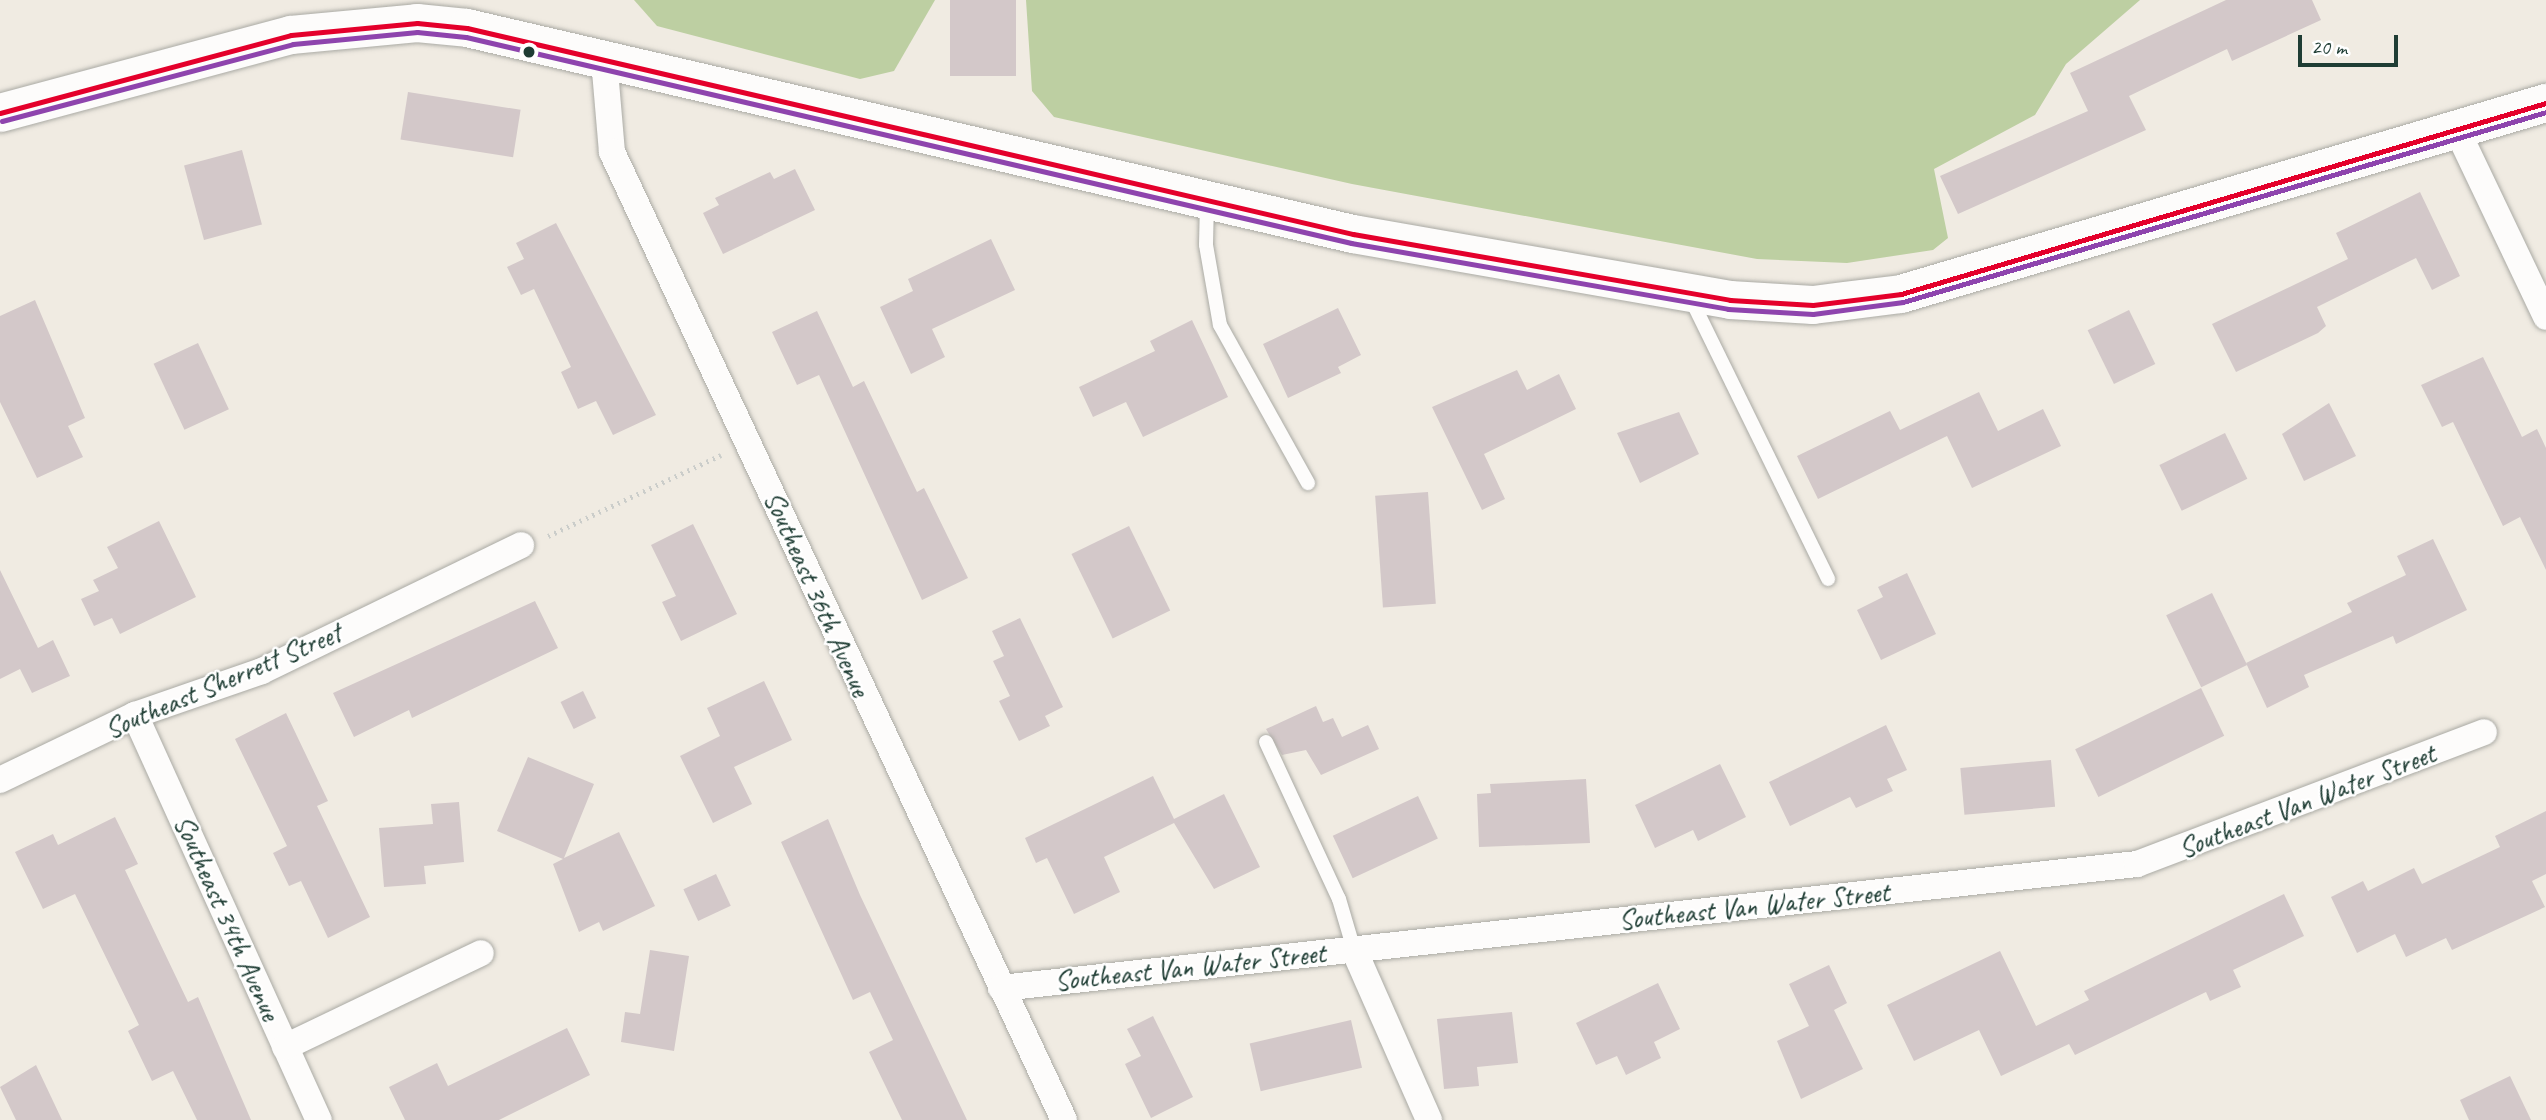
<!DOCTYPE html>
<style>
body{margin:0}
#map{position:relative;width:2546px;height:1120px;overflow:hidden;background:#f0ebe2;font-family:Caveat,sans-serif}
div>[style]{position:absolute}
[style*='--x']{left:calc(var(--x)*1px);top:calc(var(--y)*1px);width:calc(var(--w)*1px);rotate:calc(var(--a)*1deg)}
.forest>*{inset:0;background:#bdcfa2}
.building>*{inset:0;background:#d3c8c9;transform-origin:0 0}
.path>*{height:4.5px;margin-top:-2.25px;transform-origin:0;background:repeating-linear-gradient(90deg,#cbcdca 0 2px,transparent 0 7px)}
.roads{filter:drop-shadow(0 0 2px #aaaaa4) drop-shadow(0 0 2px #aaaaa4)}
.lane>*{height:14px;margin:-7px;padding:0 7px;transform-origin:7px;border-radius:7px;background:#fdfcfb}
.street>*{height:26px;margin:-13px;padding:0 13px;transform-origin:13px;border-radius:13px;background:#fdfcfb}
.primary>*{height:38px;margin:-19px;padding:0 19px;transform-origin:19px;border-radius:19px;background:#fdfcfb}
.bus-1>*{height:5px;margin:-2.5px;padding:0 2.5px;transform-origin:2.5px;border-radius:2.5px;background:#e4002b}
.bus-2>*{height:5px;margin:-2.5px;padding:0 2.5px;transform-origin:2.5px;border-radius:2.5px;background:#8e44ad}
.dots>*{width:19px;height:19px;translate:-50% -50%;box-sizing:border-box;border:4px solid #fff;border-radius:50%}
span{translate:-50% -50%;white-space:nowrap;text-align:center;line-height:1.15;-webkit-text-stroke:5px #fff;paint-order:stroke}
.street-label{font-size:28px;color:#1f3d34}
.scale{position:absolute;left:2298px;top:35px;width:100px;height:32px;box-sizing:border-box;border:4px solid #1f3d34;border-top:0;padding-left:9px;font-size:21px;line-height:24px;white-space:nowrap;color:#1f3d34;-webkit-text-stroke:5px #fff;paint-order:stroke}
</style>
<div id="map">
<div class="forest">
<i style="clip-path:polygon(634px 0,935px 0,894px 71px,860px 79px,657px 26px)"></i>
<i style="clip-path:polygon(1026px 0,2140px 0,2066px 64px,2035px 115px,1934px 169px,1948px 238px,1933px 250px,1847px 263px,1757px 259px,1352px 184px,1054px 117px,1032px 91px)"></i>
</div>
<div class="building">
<i style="left:950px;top:0;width:66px;height:76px"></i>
<i style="clip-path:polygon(2226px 0,2312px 0,2321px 20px,2232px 61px,2227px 49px,2129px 96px,2146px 130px,1958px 214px,1940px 176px,2088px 111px,2070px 73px)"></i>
<i style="left:408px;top:92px;width:114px;height:48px;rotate:9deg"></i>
<i style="left:242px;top:150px;width:77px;height:60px;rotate:75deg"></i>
<i style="clip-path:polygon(795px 169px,815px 210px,723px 254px,703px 213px,719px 205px,715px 198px,770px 172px,774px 179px)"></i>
<i style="clip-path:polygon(2420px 192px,2460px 276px,2432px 290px,2416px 258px,2317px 307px,2326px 326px,2318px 333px,2236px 372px,2212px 324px,2348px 259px,2336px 233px)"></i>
<i style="clip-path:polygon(556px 223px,656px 415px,613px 435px,596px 401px,578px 409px,561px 372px,571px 367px,534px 289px,521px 295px,507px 267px,524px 259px,516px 243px)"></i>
<i style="clip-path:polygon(991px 239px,1015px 290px,932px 329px,945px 357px,911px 374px,880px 307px,913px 291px,908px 279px)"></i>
<i style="clip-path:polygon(35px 300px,85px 418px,68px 426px,83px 457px,37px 478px,0 402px,0 316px)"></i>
<i style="clip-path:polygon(1338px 308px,1361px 355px,1338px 367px,1341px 373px,1288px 398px,1263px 344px)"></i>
<i style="left:2129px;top:310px;width:60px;height:46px;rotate:64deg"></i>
<i style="clip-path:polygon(817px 311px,853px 387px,864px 381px,917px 492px,924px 488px,968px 578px,922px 600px,819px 375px,797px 385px,772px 332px)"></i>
<i style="clip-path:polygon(1192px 320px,1228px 397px,1143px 437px,1126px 402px,1093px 417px,1079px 387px,1155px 351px,1150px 341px)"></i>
<i style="left:198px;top:343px;width:73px;height:49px;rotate:65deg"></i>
<i style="clip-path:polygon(2483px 357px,2522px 437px,2537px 429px,2546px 448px,2546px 570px,2520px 517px,2503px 526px,2453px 422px,2442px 427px,2421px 385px)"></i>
<i style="clip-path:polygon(1517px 370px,1527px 390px,1559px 374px,1576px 409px,1484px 454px,1505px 499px,1482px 510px,1432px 407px)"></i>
<i style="clip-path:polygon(1979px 392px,1998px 431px,2043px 409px,2061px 446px,1972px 488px,1947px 436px,1818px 499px,1797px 456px,1890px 411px,1900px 430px)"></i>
<i style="clip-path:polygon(2329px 403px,2356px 456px,2304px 481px,2282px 434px)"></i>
<i style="clip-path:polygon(1679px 412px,1699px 454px,1640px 483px,1617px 433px)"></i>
<i style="left:2225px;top:433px;width:51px;height:73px;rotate:64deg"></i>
<i style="left:1428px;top:492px;width:112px;height:53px;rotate:86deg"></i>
<i style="clip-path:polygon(159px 521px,196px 597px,120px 634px,112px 618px,94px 626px,81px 599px,99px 591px,93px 580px,118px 568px,107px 547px)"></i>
<i style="clip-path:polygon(693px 524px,737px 614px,681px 641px,662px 602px,676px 596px,651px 545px)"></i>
<i style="left:1129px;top:526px;width:94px;height:64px;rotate:64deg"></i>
<i style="clip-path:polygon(2433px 539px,2467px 610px,2396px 644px,2393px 636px,2304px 675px,2309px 687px,2267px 708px,2246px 663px,2352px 612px,2347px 603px,2406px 575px,2397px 556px)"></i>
<i style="clip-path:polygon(0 570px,38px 648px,53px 640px,70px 676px,32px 693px,20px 669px,0 679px)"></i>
<i style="clip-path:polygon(1907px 573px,1936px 634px,1881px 660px,1857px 610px,1883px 597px,1878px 587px)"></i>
<i style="left:2212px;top:593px;width:80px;height:51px;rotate:64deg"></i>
<i style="clip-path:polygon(535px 601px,558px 648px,412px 718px,409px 710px,354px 737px,333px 693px)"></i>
<i style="clip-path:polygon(1020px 618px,1063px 707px,1045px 716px,1050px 726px,1019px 741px,999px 701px,1010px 696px,993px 661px,1004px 656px,992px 631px)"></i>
<i style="clip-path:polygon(764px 681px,792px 740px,734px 767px,752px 804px,713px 823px,680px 756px,720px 736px,707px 708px)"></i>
<i style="left:2201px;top:688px;width:53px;height:140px;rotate:64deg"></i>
<i style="left:583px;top:691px;width:30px;height:25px;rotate:64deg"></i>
<i style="clip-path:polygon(1316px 706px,1323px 722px,1333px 718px,1342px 737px,1368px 725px,1379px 749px,1321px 775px,1306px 750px,1282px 755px,1266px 729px)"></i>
<i style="clip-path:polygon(286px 713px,328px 801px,317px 806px,370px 917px,328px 938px,301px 881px,289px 886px,273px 853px,287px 846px,235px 739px)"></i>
<i style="clip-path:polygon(1886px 725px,1907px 770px,1887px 779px,1893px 791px,1856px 808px,1850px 797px,1790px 826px,1769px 782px)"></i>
<i style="clip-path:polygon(528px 757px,594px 784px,564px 858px,619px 832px,655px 906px,603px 931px,599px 922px,579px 932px,553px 864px,563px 859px,497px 831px)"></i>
<i style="left:2051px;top:760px;width:47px;height:91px;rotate:85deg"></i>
<i style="clip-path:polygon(1720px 764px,1746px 817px,1698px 841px,1693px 830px,1655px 848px,1635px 805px)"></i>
<i style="clip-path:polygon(1153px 776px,1174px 819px,1224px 794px,1260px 867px,1214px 889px,1174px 823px,1104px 857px,1120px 892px,1074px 914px,1047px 858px,1036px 863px,1025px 838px)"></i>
<i style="clip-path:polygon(1586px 779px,1590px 843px,1479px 847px,1477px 794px,1491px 793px,1490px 784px)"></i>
<i style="left:1418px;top:796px;width:47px;height:94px;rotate:65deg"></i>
<i style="clip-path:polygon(459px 802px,464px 862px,424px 866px,426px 884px,384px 887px,379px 828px,433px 824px,431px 804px)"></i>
<i style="clip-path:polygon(2546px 811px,2546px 874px,2532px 881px,2545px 907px,2452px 950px,2446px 938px,2406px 957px,2395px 934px,2357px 953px,2331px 897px,2363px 881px,2368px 891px,2414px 868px,2422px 884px,2500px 847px,2495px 836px)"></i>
<i style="clip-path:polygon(115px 817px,138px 864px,125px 870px,188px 1002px,198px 997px,251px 1120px,197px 1120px,173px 1071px,152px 1081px,128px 1031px,139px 1025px,75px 894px,43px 909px,15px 852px,53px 834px,58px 845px)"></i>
<i style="clip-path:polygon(828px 819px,860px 895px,967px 1120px,902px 1120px,869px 1052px,893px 1040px,870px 992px,853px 1000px,781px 842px)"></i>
<i style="left:716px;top:874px;width:35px;height:36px;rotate:65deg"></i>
<i style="clip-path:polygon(2284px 894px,2304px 936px,2233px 970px,2241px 987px,2210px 1001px,2206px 992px,2075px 1055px,2069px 1044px,2001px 1076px,1979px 1030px,1914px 1061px,1887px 1005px,2000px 951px,2036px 1026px,2089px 1000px,2084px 991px)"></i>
<i style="clip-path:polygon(650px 950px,689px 956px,674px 1051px,621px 1042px,625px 1012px,640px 1014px)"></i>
<i style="clip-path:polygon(1829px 965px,1847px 1003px,1834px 1010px,1863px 1069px,1801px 1099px,1777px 1041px,1809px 1026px,1789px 984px)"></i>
<i style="clip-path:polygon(1658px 983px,1680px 1029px,1654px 1042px,1661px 1058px,1626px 1075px,1617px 1056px,1596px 1065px,1576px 1023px)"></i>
<i style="clip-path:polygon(1512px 1012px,1518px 1063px,1477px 1067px,1479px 1086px,1444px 1089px,1437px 1019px)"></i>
<i style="clip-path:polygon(1153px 1016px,1193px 1097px,1151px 1118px,1125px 1064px,1141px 1056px,1127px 1029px)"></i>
<i style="left:1351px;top:1020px;width:49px;height:104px;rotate:77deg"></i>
<i style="clip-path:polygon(567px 1028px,590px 1075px,499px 1120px,405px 1120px,389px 1087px,437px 1063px,448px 1086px)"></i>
<i style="clip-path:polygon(36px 1065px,62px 1120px,16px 1120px,0 1087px)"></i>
<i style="clip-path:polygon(2510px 1076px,2531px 1120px,2469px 1120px,2460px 1100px)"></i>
</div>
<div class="path">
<i style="--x:548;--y:536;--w:191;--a:-25.1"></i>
</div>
<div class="roads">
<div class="lane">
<i style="--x:1207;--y:203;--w:42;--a:91.4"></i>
<i style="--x:1206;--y:245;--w:81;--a:80.1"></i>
<i style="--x:1220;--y:325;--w:181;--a:60.9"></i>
<i style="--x:1690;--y:297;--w:314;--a:63.9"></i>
<i style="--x:1266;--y:742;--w:173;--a:65.1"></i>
<i style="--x:1339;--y:899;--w:53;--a:73.6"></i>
</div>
<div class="street">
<i style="--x:604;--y:59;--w:93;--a:85.1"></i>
<i style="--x:612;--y:152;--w:1068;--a:64.97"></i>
<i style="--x:2457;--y:130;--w:207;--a:64.5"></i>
<i style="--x:135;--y:715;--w:445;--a:65.6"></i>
<i style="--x:0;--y:780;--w:150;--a:-25.7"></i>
<i style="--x:135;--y:715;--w:134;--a:-19.1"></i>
<i style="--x:262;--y:671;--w:288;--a:-25.9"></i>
<i style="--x:1354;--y:950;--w:186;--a:66.2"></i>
<i style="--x:1001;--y:988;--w:1143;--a:-6.23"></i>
<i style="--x:2137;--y:864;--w:371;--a:-20.8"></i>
<i style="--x:285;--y:1047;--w:217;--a:-25.6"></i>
</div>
<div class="primary">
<i style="--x:0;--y:113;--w:301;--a:-15"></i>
<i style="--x:291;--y:35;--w:127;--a:-5.4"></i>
<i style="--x:417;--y:23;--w:50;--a:5.7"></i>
<i style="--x:467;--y:28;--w:910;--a:13.09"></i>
<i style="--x:1353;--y:234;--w:383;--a:9.9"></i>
<i style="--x:1730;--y:300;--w:83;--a:3.4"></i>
<i style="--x:1813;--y:305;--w:89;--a:-7.1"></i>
<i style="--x:1901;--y:294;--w:673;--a:-16.5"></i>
</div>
</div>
<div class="bus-1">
<i style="--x:0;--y:113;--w:301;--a:-15"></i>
<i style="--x:291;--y:35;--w:127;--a:-5.4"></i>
<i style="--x:417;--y:23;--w:50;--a:5.7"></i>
<i style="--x:467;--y:28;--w:910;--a:13.09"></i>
<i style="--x:1353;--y:234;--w:383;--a:9.9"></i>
<i style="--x:1730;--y:300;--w:83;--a:3.4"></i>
<i style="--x:1813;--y:305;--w:89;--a:-7.1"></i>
<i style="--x:1901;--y:294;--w:673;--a:-16.5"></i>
</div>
<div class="bus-2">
<i style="--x:2;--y:121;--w:301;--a:-14.8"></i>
<i style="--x:293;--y:44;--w:125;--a:-5.5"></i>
<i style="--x:417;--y:32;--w:49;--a:5.8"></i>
<i style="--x:466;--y:37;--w:909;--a:13.1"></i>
<i style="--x:1351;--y:243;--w:383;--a:9.9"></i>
<i style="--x:1728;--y:309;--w:85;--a:3.4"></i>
<i style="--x:1813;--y:314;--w:91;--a:-7.6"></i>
<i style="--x:1903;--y:302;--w:670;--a:-16.46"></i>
</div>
<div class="dots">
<i style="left:529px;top:52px;background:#1f3d34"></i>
</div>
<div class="street-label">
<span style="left:817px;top:594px;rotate:66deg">Southeast 36th Avenue</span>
<span style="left:223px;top:681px;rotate:-23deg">Southeast Sherrett Street</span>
<span style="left:2307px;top:801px;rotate:-21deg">Southeast Van Water Street</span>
<span style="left:1754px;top:906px;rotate:-6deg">Southeast Van Water Street</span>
<span style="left:227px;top:918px;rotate:66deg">Southeast 34th Avenue</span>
<span style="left:1190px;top:967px;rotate:-6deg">Southeast Van Water Street</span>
</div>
<div class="scale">20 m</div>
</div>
